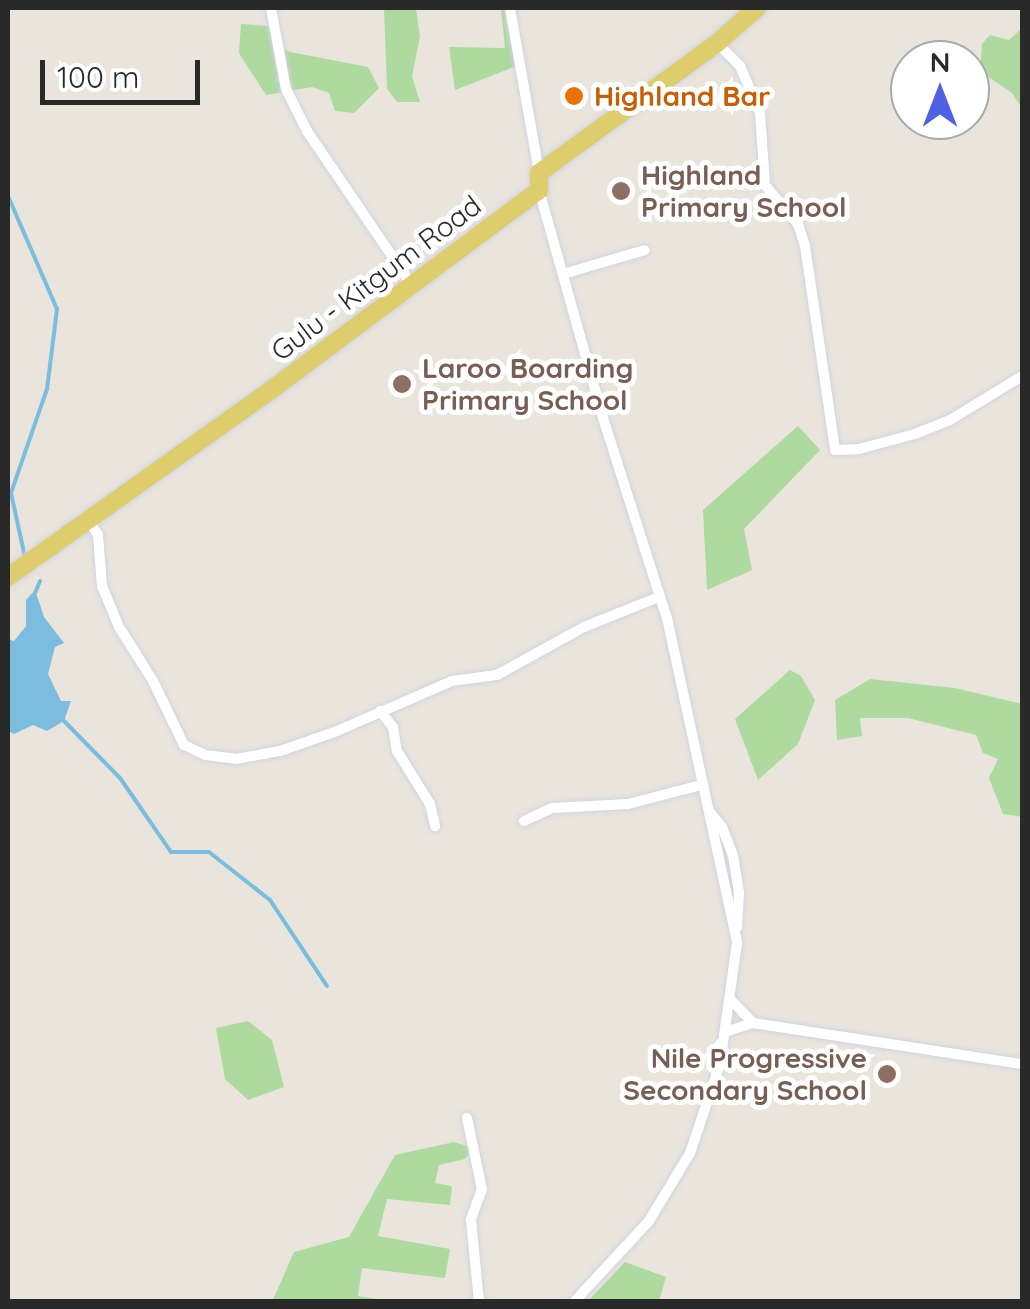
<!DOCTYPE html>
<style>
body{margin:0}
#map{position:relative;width:1030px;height:1309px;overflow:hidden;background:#e9e5dc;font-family:Quicksand,sans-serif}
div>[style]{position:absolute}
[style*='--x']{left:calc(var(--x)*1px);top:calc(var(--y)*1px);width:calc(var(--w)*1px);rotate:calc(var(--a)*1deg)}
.green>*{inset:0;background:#aed99f}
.water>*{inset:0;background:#7cbddf}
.stream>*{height:4px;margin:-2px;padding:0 2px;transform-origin:2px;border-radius:2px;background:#7cbddf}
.roads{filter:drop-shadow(0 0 2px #d2d3e0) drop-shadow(0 0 2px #d2d3e0)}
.street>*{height:10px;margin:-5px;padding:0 5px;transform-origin:5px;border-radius:5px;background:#fff}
.primary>*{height:18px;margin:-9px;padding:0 9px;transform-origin:9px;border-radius:9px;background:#decd6c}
.dots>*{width:28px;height:28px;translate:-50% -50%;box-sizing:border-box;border:5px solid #fff;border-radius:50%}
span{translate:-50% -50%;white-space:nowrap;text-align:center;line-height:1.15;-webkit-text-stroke:10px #fff;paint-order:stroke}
.food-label{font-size:28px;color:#c56008;font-weight:700}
.left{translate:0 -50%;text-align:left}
.education-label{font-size:28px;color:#785e54;font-weight:700}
.right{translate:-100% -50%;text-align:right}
.street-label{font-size:28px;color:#292929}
.frame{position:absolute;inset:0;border:10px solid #292929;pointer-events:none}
.north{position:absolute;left:890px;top:40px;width:100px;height:100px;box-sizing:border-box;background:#fff;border:2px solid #a9a9a9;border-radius:50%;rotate:0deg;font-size:28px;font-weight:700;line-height:40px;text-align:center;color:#292929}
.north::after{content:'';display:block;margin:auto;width:35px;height:45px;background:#5060e3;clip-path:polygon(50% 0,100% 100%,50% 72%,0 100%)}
.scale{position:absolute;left:40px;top:60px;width:160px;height:45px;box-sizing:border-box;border:5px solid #292929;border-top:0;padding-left:12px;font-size:30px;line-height:35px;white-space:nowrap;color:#292929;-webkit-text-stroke:8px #fff;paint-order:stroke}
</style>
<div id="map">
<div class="green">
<i style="clip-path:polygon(384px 8px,416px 8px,420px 37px,412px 76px,420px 102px,397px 102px,387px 89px)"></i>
<i style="clip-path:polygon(501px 8px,516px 8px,519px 65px,455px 90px,449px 47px,505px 48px)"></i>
<i style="clip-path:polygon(241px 24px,268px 26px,273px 43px,290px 52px,368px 67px,379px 88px,354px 113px,335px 111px,329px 93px,312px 87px,266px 95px,239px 53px)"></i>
<i style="clip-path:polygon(1022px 28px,1022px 108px,1012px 93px,980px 71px,982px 44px,990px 35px,1009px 40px)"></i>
<i style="clip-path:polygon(798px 426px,820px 450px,744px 529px,752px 570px,707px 590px,703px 510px)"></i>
<i style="clip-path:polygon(790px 670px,801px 676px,815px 700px,798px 744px,758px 780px,735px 719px)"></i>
<i style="clip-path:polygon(870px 679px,955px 688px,1022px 704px,1022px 817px,1003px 814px,989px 778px,998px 759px,983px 753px,976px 735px,908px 718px,860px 718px,862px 736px,837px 740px,835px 700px)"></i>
<i style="clip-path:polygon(248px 1021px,272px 1040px,284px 1087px,248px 1100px,225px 1079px,216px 1028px)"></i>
<i style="clip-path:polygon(454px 1142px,473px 1148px,465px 1159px,439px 1165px,435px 1183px,452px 1186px,450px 1205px,387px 1199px,378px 1236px,450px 1249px,445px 1278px,362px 1268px,358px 1296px,390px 1301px,272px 1302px,294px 1252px,349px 1237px,395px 1155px)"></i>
<i style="clip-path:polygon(625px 1262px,666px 1277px,659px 1301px,588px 1301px)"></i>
</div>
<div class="water">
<i style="clip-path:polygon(35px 590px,44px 617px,64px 643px,55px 647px,48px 674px,61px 701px,71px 701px,64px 721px,47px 731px,33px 725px,14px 734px,8px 731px,8px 639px,14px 641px,26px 626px,26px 600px)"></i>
</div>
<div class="stream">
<i style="--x:8;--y:196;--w:123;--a:66.6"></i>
<i style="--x:57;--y:309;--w:81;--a:97.1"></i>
<i style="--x:47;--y:389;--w:110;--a:109.1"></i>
<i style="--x:11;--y:493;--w:66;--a:77.7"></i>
<i style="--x:35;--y:593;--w:13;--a:-67"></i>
<i style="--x:63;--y:720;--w:81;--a:45.5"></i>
<i style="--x:120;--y:778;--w:90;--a:55.4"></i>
<i style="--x:171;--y:852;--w:38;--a:0"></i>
<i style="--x:209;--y:852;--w:78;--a:38.2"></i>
<i style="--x:270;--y:900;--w:103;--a:56.5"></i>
</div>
<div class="roads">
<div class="street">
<i style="--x:271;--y:8;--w:82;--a:79.5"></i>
<i style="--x:286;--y:89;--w:47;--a:63.4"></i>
<i style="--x:307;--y:131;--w:185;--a:55.8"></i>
<i style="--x:510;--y:8;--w:167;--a:80"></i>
<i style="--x:717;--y:43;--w:33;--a:45"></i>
<i style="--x:740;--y:66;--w:51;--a:66.9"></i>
<i style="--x:760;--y:113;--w:72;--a:86"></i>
<i style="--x:765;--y:185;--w:51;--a:49.8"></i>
<i style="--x:798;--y:224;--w:23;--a:72"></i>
<i style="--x:805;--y:246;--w:206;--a:81.6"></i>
<i style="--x:835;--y:450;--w:24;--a:-2"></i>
<i style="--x:859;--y:449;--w:58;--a:-15"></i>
<i style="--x:915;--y:434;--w:38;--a:-22"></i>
<i style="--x:950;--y:420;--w:84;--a:-31.4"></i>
<i style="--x:539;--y:190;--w:237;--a:74.3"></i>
<i style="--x:603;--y:418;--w:210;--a:72.3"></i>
<i style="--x:667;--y:618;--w:332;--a:77.8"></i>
<i style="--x:737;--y:943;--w:122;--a:98"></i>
<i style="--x:720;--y:1064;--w:94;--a:108.6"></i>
<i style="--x:690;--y:1153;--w:79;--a:121.1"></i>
<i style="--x:649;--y:1221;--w:110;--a:132.8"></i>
<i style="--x:563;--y:274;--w:85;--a:-16.3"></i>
<i style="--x:88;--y:520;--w:18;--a:56"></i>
<i style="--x:98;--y:535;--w:51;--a:85.5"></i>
<i style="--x:102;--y:586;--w:44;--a:67.5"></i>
<i style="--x:119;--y:627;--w:64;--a:57.8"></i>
<i style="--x:153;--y:681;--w:71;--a:64.2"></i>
<i style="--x:184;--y:745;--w:23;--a:25"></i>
<i style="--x:205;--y:755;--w:31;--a:7"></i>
<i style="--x:236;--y:759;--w:45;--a:-10.3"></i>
<i style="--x:280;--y:751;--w:60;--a:-19.3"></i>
<i style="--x:337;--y:731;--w:125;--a:-23.5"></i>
<i style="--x:452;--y:681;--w:45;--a:-7.6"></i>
<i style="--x:497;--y:675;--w:99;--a:-28.9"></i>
<i style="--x:584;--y:627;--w:81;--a:-21.8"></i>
<i style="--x:380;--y:711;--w:21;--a:51"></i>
<i style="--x:393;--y:727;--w:24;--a:81"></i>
<i style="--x:397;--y:751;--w:62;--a:58.1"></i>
<i style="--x:430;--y:804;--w:23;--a:77"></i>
<i style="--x:709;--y:811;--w:21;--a:51"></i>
<i style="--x:722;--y:827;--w:30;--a:69"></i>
<i style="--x:733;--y:855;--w:37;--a:81"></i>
<i style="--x:739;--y:892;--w:35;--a:93"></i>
<i style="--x:524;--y:821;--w:31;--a:-25"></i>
<i style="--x:552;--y:808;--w:76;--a:-3"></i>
<i style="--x:628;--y:804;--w:75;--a:-14.6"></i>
<i style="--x:731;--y:1000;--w:32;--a:46"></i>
<i style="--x:725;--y:1032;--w:29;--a:-18"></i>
<i style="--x:753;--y:1023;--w:272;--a:8.7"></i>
<i style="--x:467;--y:1118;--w:73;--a:78.1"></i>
<i style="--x:482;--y:1189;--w:33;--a:110"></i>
<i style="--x:471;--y:1220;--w:82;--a:84.4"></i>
</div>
<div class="primary">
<i style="--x:8;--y:577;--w:323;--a:-35.4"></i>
<i style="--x:271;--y:390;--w:334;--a:-36.7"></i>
<i style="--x:539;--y:190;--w:17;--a:-90"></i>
<i style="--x:539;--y:173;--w:220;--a:-36.1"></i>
<i style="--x:717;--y:43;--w:53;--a:-41.2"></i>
</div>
</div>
<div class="dots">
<i style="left:574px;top:96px;background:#e8710a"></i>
<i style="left:621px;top:191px;background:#8d6e63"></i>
<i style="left:402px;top:384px;background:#8d6e63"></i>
<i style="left:887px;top:1074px;background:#8d6e63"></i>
</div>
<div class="food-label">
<span class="left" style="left:594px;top:96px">Highland Bar</span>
</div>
<div class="education-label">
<span class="left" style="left:641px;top:191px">Highland<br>Primary School</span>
<span class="left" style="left:422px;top:384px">Laroo Boarding<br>Primary School</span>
<span class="right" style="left:867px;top:1074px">Nile Progressive<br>Secondary School</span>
</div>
<div class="street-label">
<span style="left:376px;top:278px;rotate:-37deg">Gulu - Kitgum Road</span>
</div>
<div class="frame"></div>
<div class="north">N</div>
<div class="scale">100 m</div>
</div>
